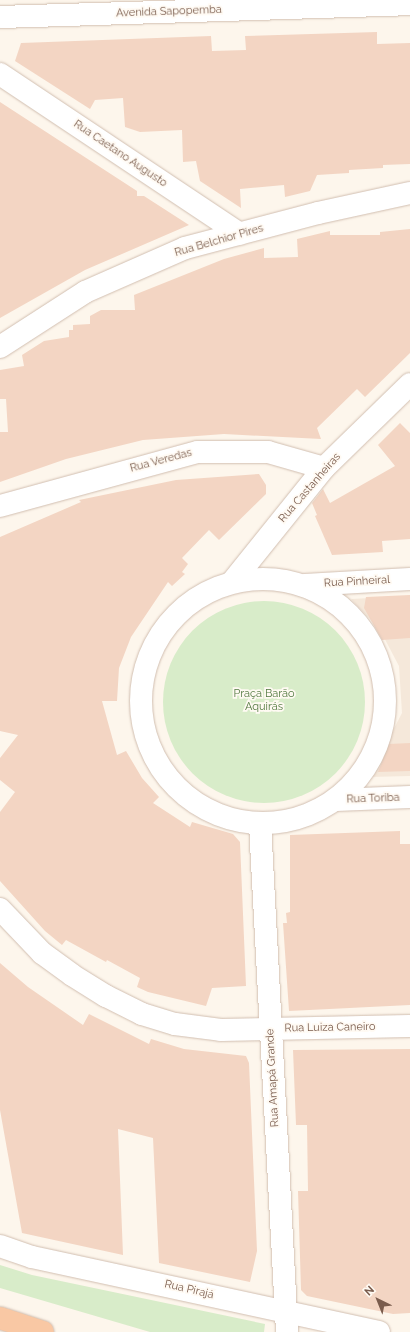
<!DOCTYPE html>
<meta charset="utf-8">
<style>
body{margin:0}
#map{position:relative;width:410px;height:1332px;overflow:hidden;background:#fdf6ec;font-family:Raleway,sans-serif}
div>[style]{position:absolute}
[style*='--x']{left:calc(var(--x)*1px);top:calc(var(--y)*1px);width:calc(var(--w)*1px);rotate:calc(var(--a)*1deg)}
.residential>*{inset:0;background:#f5e8da}
.green>*{inset:0;background:#d8ecc9}
.round{border-radius:50%}
.building>*{inset:0;background:#f3d5c3}
.roads{filter:drop-shadow(0 0 1px #d1beb0) drop-shadow(0 0 1px #d1beb0)}
.minor>*{height:22px;margin:-11px;padding:0 11px;transform-origin:11px;border-radius:11px;background:#fff}
.minor>.ring{margin:-11px;padding:0;box-sizing:content-box;background:none;border:22px solid #fff;border-radius:50%}
.tertiary>*{height:22px;margin:-11px;padding:0 11px;transform-origin:11px;border-radius:11px;background:#fff}
.secondary>*{height:22px;margin:-11px;padding:0 11px;transform-origin:11px;border-radius:11px;background:#fff}
.trunk>*{height:22px;margin:-11px;padding:0 11px;transform-origin:11px;border-radius:11px;background:#f9c8a4}
span{translate:-50% -50%;white-space:nowrap;text-align:center;line-height:1.15;-webkit-text-stroke:3.5px #fffaf3;paint-order:stroke}
.street-label{font-size:11px;color:#7a5c4d}
.park-label{font-size:11px;color:#537a41}
.north{position:absolute;left:358px;top:1280px;width:40px;height:40px;-webkit-text-stroke:3px #fffaf3;paint-order:stroke;rotate:317deg;font-size:11px;font-weight:700;line-height:16px;text-align:center;color:#7a5c4d}
.north::after{content:'';display:block;margin:auto;width:14px;height:18px;background:#7a5c4d;clip-path:polygon(50% 0,100% 100%,50% 72%,0 100%)}
</style>
<div id="map">
<div class="residential">
<i style="clip-path:polygon(410px 596px,410px 776px,369px 777px,402px 713px,399px 666px,380px 630px,351px 599px)"></i>
</div>
<div class="green">
<i class="round" style="left:163px;top:601px;width:202px;height:202px"></i>
<i style="clip-path:polygon(0 1265px,32px 1275px,265px 1324px,264px 1332px,150px 1332px,0 1288px)"></i>
</div>
<div class="building">
<i style="clip-path:polygon(377px 32px,377px 44px,410px 43px,410px 164px,383px 165px,383px 168px,349px 170px,349px 173px,317px 175px,310px 191px,285px 197px,284px 185px,240px 189px,241px 208px,200px 181px,196px 161px,183px 162px,182px 130px,140px 132px,125px 127px,123px 98px,95px 100px,90px 109px,15px 61px,21px 43px,211px 36px,212px 51px,246px 50px,245px 36px)"></i>
<i style="clip-path:polygon(0 102px,137px 191px,137px 196px,144px 196px,189px 225px,85px 270px,0 318px)"></i>
<i style="clip-path:polygon(410px 229px,410px 353px,365px 397px,357px 389px,317px 428px,321px 439px,224px 434px,143px 440px,66px 459px,0 482px,0 432px,8px 432px,6px 399px,0 399px,0 370px,24px 366px,22px 355px,44px 341px,69px 337px,69px 330px,73px 330px,73px 325px,90px 324px,90px 316px,101px 310px,135px 310px,134px 295px,224px 259px,264px 248px,264px 258px,298px 257px,297px 239px,330px 231px,330px 235px,380px 235px,380px 232px)"></i>
<i style="clip-path:polygon(400px 423px,410px 433px,410px 539px,382px 541px,383px 552px,332px 555px,315px 516px,317px 515px,312px 503px,323px 489px,330px 503px,395px 466px,378px 445px)"></i>
<i style="clip-path:polygon(259px 474px,266px 485px,266px 494px,219px 540px,209px 530px,182px 558px,188px 564px,182px 572px,185px 574px,172px 586px,168px 582px,131px 637px,119px 668px,117px 701px,102px 701px,117px 755px,126px 751px,142px 778px,159px 797px,153px 803px,190px 827px,192px 822px,233px 834px,240px 842px,246px 986px,212px 988px,206px 1006px,148px 992px,137px 987px,140px 978px,107px 960px,106px 962px,66px 940px,62px 945px,45px 931px,0 881px,0 812px,15px 792px,0 780px,0 758px,18px 735px,0 731px,0 537px,81px 502px,79px 500px,176px 480px)"></i>
<i style="clip-path:polygon(410px 595px,410px 638px,382px 640px,364px 608px,366px 597px)"></i>
<i style="clip-path:polygon(410px 743px,410px 771px,378px 772px,389px 744px)"></i>
<i style="clip-path:polygon(400px 831px,400px 844px,410px 844px,410px 1005px,289px 1011px,283px 923px,287px 923px,286px 913px,290px 912px,290px 835px)"></i>
<i style="clip-path:polygon(0 963px,28px 987px,83px 1025px,89px 1014px,149px 1044px,151px 1039px,184px 1049px,246px 1056px,249px 1063px,257px 1251px,250px 1282px,159px 1263px,153px 1138px,118px 1129px,123px 1255px,22px 1233px,0 1110px)"></i>
<i style="clip-path:polygon(410px 1049px,410px 1313px,393px 1314px,307px 1296px,301px 1290px,298px 1191px,308px 1191px,307px 1125px,296px 1125px,293px 1050px)"></i>
</div>
<div class="roads">
<div class="minor">
<i style="--x:0;--y:74;--w:288;--a:33.7"></i>
<i style="--x:0;--y:347;--w:101;--a:-32.9"></i>
<i style="--x:85;--y:292;--w:109;--a:-23.7"></i>
<i style="--x:185;--y:248;--w:138;--a:-14.7"></i>
<i style="--x:318;--y:213;--w:94;--a:-12.3"></i>
<i style="--x:0;--y:506;--w:205;--a:-15.3"></i>
<i style="--x:198;--y:452;--w:70;--a:0"></i>
<i style="--x:268;--y:452;--w:58;--a:15.9"></i>
<i class="ring" style="left:141px;top:579px;width:222px;height:222px"></i>
<i style="--x:233;--y:581;--w:145;--a:-51.2"></i>
<i style="--x:324;--y:468;--w:120;--a:-44.3"></i>
<i style="--x:305;--y:585;--w:105;--a:-3.3"></i>
<i style="--x:336;--y:800;--w:74;--a:-2.3"></i>
<i style="--x:260;--y:824;--w:509;--a:86.96"></i>
<i style="--x:0;--y:909;--w:61;--a:46.3"></i>
<i style="--x:42;--y:953;--w:37;--a:36"></i>
<i style="--x:72;--y:975;--w:40;--a:32"></i>
<i style="--x:106;--y:996;--w:40;--a:26.6"></i>
<i style="--x:142;--y:1014;--w:34;--a:17"></i>
<i style="--x:175;--y:1024;--w:46;--a:7.4"></i>
<i style="--x:221;--y:1030;--w:189;--a:-1.2"></i>
</div>
<div class="tertiary">
<i style="--x:0;--y:1246;--w:34;--a:19"></i>
<i style="--x:32;--y:1257;--w:355;--a:12.2"></i>
</div>
<div class="secondary">
<i style="--x:0;--y:17;--w:410;--a:-1.8"></i>
</div>
<div class="trunk">
<i style="--x:0;--y:1318;--w:45;--a:18"></i>
</div>
</div>
<div class="street-label">
<span style="left:169px;top:12px;rotate:-2deg">Avenida Sapopemba</span>
<span style="left:120px;top:154px;rotate:34deg">Rua Caetano Augusto</span>
<span style="left:219px;top:241px;rotate:-16deg">Rua Belchior Pires</span>
<span style="left:161px;top:461px;rotate:-15deg">Rua Veredas</span>
<span style="left:310px;top:488px;rotate:-49deg">Rua Castanheiras</span>
<span style="left:357px;top:582px;rotate:-3deg">Rua Pinheiral</span>
<span style="left:373px;top:799px;rotate:-2deg">Rua Toriba</span>
<span style="left:330px;top:1028px;rotate:-1deg">Rua Luiza Caneiro</span>
<span style="left:273px;top:1078px;rotate:-93deg">Rua Amapá Grande</span>
<span style="left:189px;top:1290px;rotate:13deg">Rua Pirajá</span>
</div>
<div class="park-label">
<span style="left:264px;top:701px">Praça Barão<br>Aquirás</span>
</div>
<div class="north">N</div>
</div>
